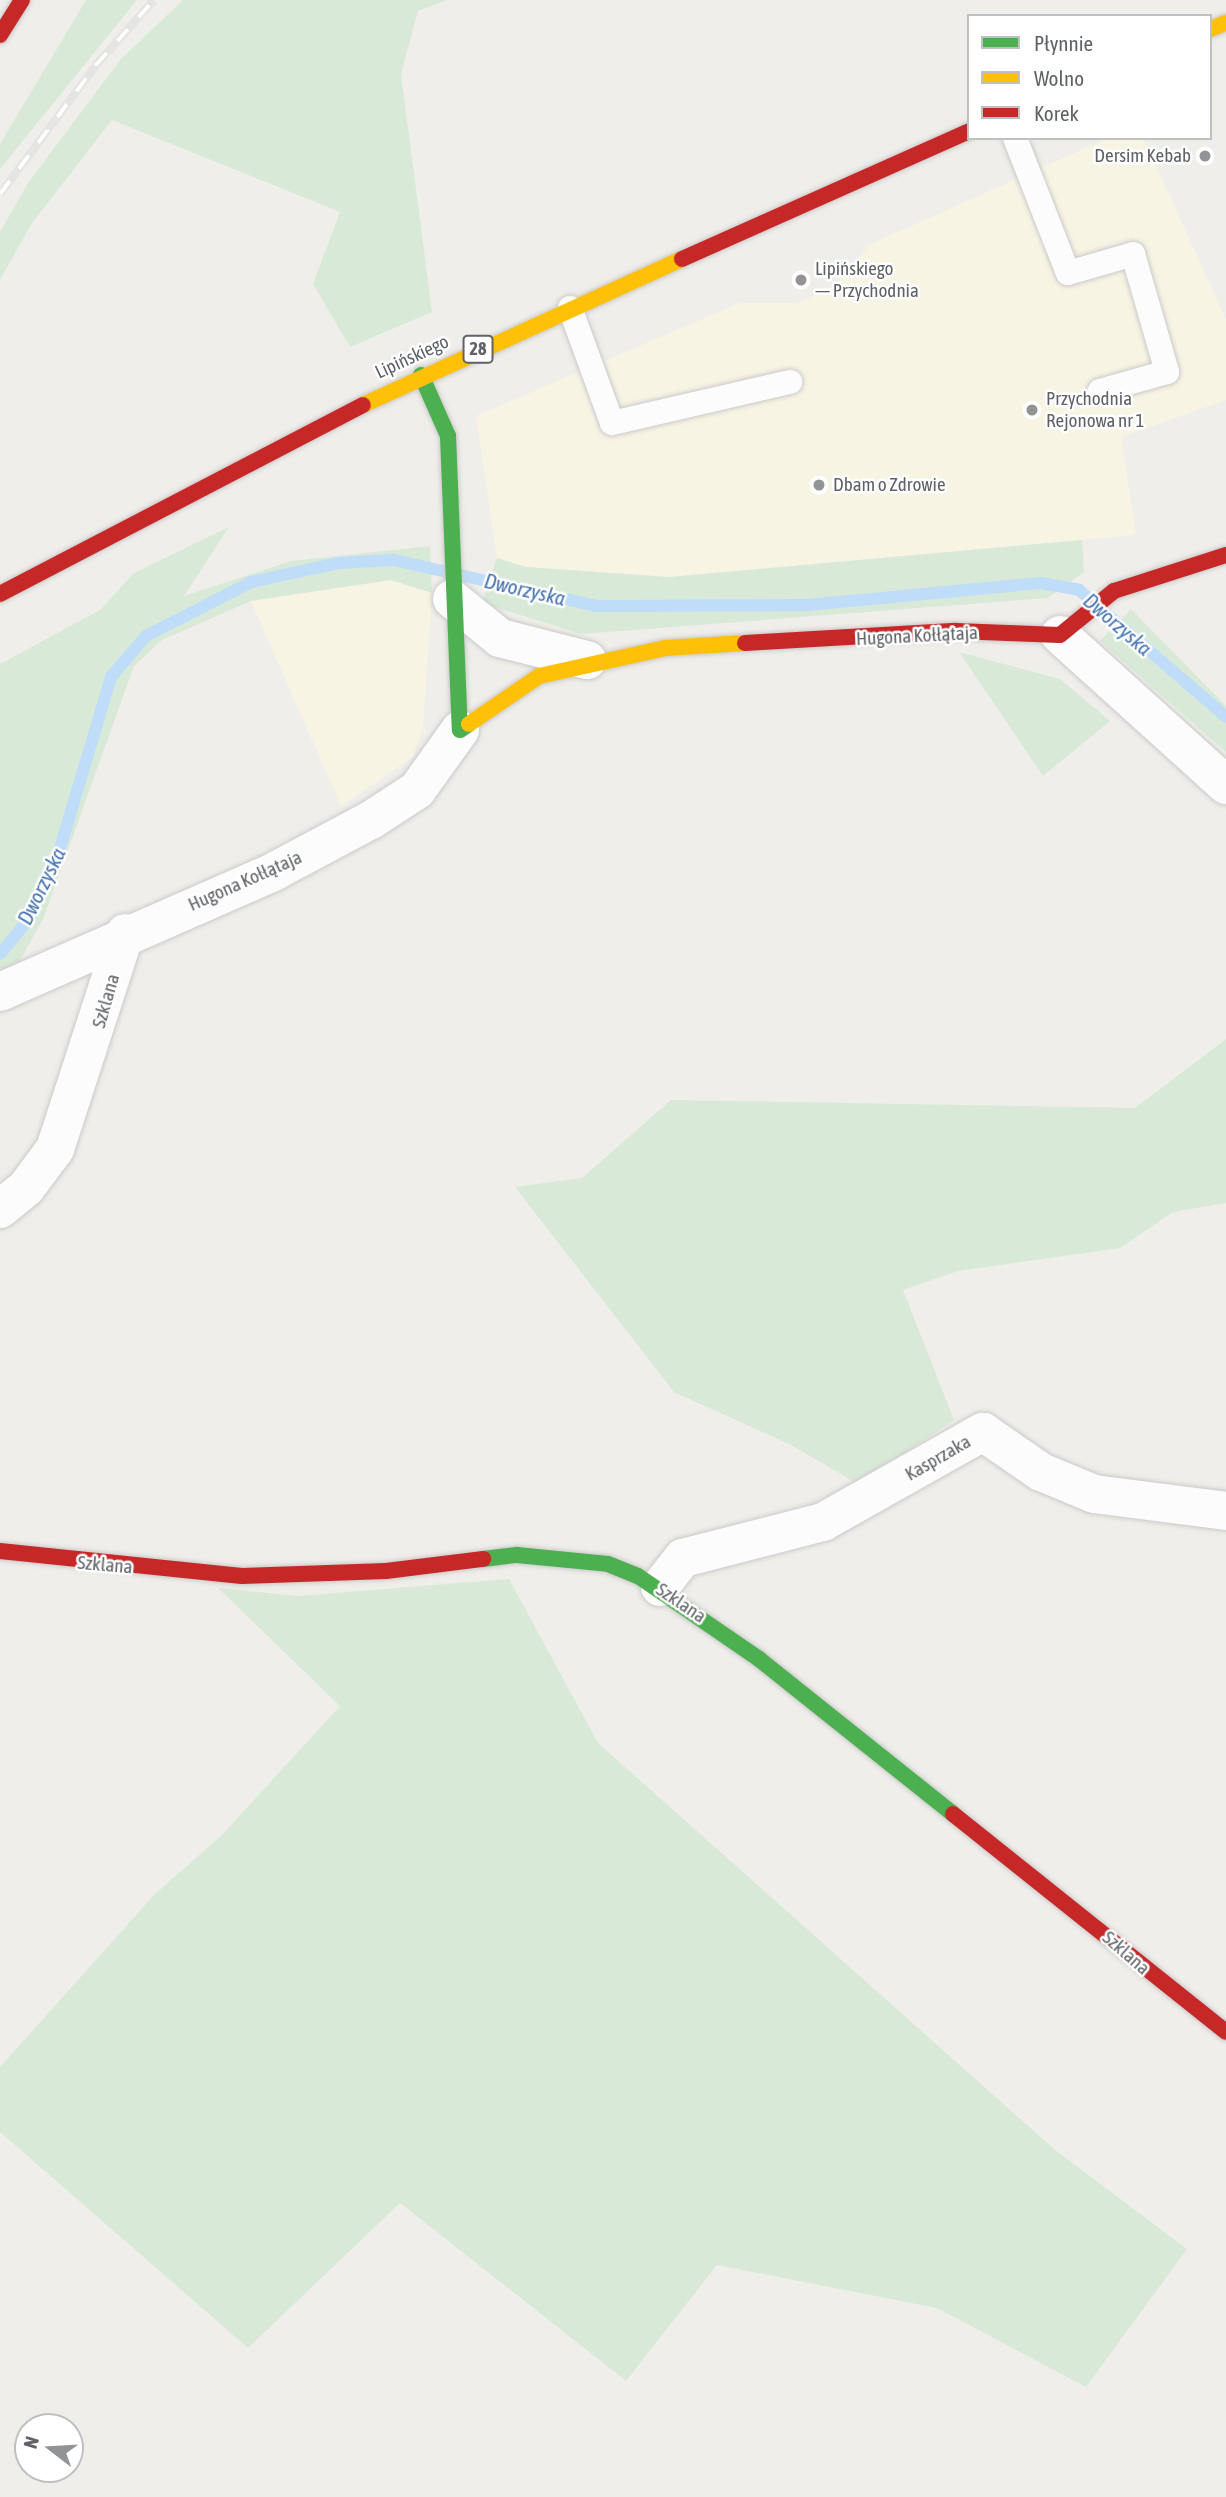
<!DOCTYPE html>
<meta charset="utf-8">
<style>
body{margin:0}
#map{position:relative;width:1226px;height:2497px;overflow:hidden;background:#efeeea;font-family:"Asap Condensed",sans-serif}
div>[style]{position:absolute}
[style*='--x']{left:calc(var(--x)*1px);top:calc(var(--y)*1px);width:calc(var(--w)*1px);rotate:calc(var(--a)*1deg)}
.commercial>*{inset:0;background:#f7f4e4}
.green>*{inset:0;background:#d8ead7}
.stream>*{height:12px;margin:-6px;padding:0 6px;transform-origin:6px;border-radius:6px;background:#bfdcf8}
.roads{filter:drop-shadow(0 0 2px #cbcacb) drop-shadow(0 0 2px #cbcacb)}
.lane>*{height:24px;margin:-12px;padding:0 12px;transform-origin:12px;border-radius:12px;background:#fdfcfc}
.street>*{height:38px;margin:-19px;padding:0 19px;transform-origin:19px;border-radius:19px;background:#fdfcfc}
.fast>*{height:16px;margin:-8px;padding:0 8px;transform-origin:8px;border-radius:8px;background:#4caf50}
.slow>*{height:16px;margin:-8px;padding:0 8px;transform-origin:8px;border-radius:8px;background:#ffc107}
.jam>*{height:16px;margin:-8px;padding:0 8px;transform-origin:8px;border-radius:8px;background:#c62828}
.rail>*{height:8px;margin-top:-4px;transform-origin:0;background:repeating-linear-gradient(90deg,#fff 0 16px,#e4e4e3 0 32px);box-sizing:border-box;border-block:2px solid #e4e4e3}
.dots>*{width:19px;height:19px;translate:-50% -50%;box-sizing:border-box;border:4px solid #fff;border-radius:50%}
span{translate:-50% -50%;white-space:nowrap;text-align:center;line-height:1.15;-webkit-text-stroke:5px #fff;paint-order:stroke}
.shield-label span{padding:2px 5px;background:#fff;border:2px solid;border-radius:5px;-webkit-text-stroke-width:0}
.shield-label{font-size:18px;color:#5f6267;font-weight:700}
.poi-label{font-size:19px;color:#5f6267}
.right{translate:-100% -50%;text-align:right}
.left{translate:0 -50%;text-align:left}
.street-label{font-size:19px;color:#5f6267}
.water-label{font-size:21px;color:#4572b1;font-style:italic}
.legend{position:absolute;left:967px;top:14px;width:245px;height:126px;box-sizing:border-box;background:#fff;border:2px solid #bfc0c2;margin:0;padding:9px 12px;list-style:none;font-size:21px;color:#5f6267}
.legend li{display:flex;align-items:center;gap:14px;height:35px}
.legend b{width:35px;border:2px solid #bfc0c2}
.north{position:absolute;left:14px;top:2413px;width:70px;height:70px;box-sizing:border-box;background:#fff;border:2px solid #bfc0c2;border-radius:50%;rotate:287deg;font-size:19px;font-weight:700;line-height:28px;text-align:center;color:#5f6267}
.north::after{content:'';display:block;margin:auto;width:24px;height:32px;background:#919395;clip-path:polygon(50% 0,100% 100%,50% 72%,0 100%)}
</style>
<div id="map">
<div class="commercial">
<i style="clip-path:polygon(1108px 138px,1143px 138px,1226px 319px,1226px 400px,1121px 437px,1136px 535px,669px 577px,526px 567px,497px 558px,476px 416px,740px 303px,798px 303px,836px 285px,869px 245px)"></i>
<i style="clip-path:polygon(391px 580px,432px 593px,423px 728px,413px 757px,341px 806px,251px 601px)"></i>
</div>
<div class="green">
<i style="clip-path:polygon(86px 0,137px 0,0 169px,0 144px)"></i>
<i style="clip-path:polygon(183px 0,447px 0,418px 11px,401px 74px,432px 312px,350px 347px,313px 284px,340px 212px,112px 120px,32px 223px,0 280px,0 232px,28px 183px,121px 59px)"></i>
<i style="clip-path:polygon(229px 527px,184px 596px,291px 561px,430px 546px,432px 593px,391px 580px,251px 601px,162px 640px,134px 666px,44px 917px,15px 970px,0 977px,0 664px,100px 610px,134px 573px)"></i>
<i style="clip-path:polygon(1082px 540px,1084px 572px,1048px 598px,581px 634px,482px 603px,497px 558px,526px 567px,669px 577px)"></i>
<i style="clip-path:polygon(1131px 609px,1226px 706px,1226px 752px,1100px 641px)"></i>
<i style="clip-path:polygon(959px 652px,1060px 679px,1110px 721px,1043px 776px)"></i>
<i style="clip-path:polygon(1226px 1039px,1226px 1203px,1173px 1212px,1120px 1248px,958px 1271px,903px 1290px,954px 1420px,858px 1484px,791px 1445px,674px 1392px,515px 1187px,582px 1178px,671px 1100px,1135px 1108px)"></i>
<i style="clip-path:polygon(509px 1579px,598px 1743px,1054px 2149px,1187px 2249px,1086px 2387px,937px 2308px,717px 2265px,626px 2381px,400px 2203px,248px 2348px,0 2132px,0 2067px,155px 1894px,222px 1835px,340px 1706px,218px 1588px,298px 1596px)"></i>
</div>
<div class="stream">
<i style="--x:0;--y:954;--w:45;--a:-50.4"></i>
<i style="--x:29;--y:919;--w:70;--a:-65.6"></i>
<i style="--x:58;--y:855;--w:186;--a:-73.4"></i>
<i style="--x:111;--y:677;--w:54;--a:-49.5"></i>
<i style="--x:146;--y:636;--w:118;--a:-27.2"></i>
<i style="--x:251;--y:582;--w:90;--a:-12.2"></i>
<i style="--x:339;--y:563;--w:55;--a:-3.1"></i>
<i style="--x:394;--y:560;--w:208;--a:12.8"></i>
<i style="--x:597;--y:606;--w:211;--a:-0.3"></i>
<i style="--x:808;--y:605;--w:234;--a:-5.4"></i>
<i style="--x:1041;--y:583;--w:39;--a:10"></i>
<i style="--x:1079;--y:590;--w:194;--a:40.8"></i>
</div>
<div class="roads">
<div class="lane">
<i style="--x:1015;--y:138;--w:145;--a:68.6"></i>
<i style="--x:1068;--y:273;--w:68;--a:-16.3"></i>
<i style="--x:1133;--y:254;--w:123;--a:73.9"></i>
<i style="--x:1167;--y:372;--w:70;--a:164.2"></i>
<i style="--x:570;--y:308;--w:122;--a:69.9"></i>
<i style="--x:612;--y:423;--w:183;--a:-13"></i>
</div>
<div class="street">
<i style="--x:452;--y:599;--w:62;--a:39.1"></i>
<i style="--x:500;--y:638;--w:90;--a:14.2"></i>
<i style="--x:1060;--y:635;--w:224;--a:42.1"></i>
<i style="--x:0;--y:992;--w:300;--a:-23.7"></i>
<i style="--x:275;--y:871;--w:109;--a:-28"></i>
<i style="--x:371;--y:820;--w:55;--a:-33.1"></i>
<i style="--x:417;--y:790;--w:74;--a:-54.4"></i>
<i style="--x:0;--y:1209;--w:33;--a:-39"></i>
<i style="--x:26;--y:1188;--w:49;--a:-53.4"></i>
<i style="--x:55;--y:1149;--w:227;--a:-72"></i>
<i style="--x:660;--y:1587;--w:37;--a:-52"></i>
<i style="--x:683;--y:1558;--w:145;--a:-14.4"></i>
<i style="--x:823;--y:1522;--w:184;--a:-29.4"></i>
<i style="--x:983;--y:1432;--w:70;--a:34.6"></i>
<i style="--x:1041;--y:1472;--w:57;--a:22.5"></i>
<i style="--x:1094;--y:1494;--w:133;--a:7.3"></i>
</div>
<div class="fast">
<i style="--x:421;--y:375;--w:67;--a:66.1"></i>
<i style="--x:448;--y:436;--w:294;--a:87.7"></i>
<i style="--x:460;--y:730;--w:11;--a:-34"></i>
<i style="--x:483;--y:1559;--w:34;--a:-7"></i>
<i style="--x:517;--y:1555;--w:91;--a:5.6"></i>
<i style="--x:608;--y:1564;--w:32;--a:22"></i>
<i style="--x:638;--y:1576;--w:147;--a:34.4"></i>
<i style="--x:759;--y:1659;--w:248;--a:38.6"></i>
</div>
<div class="slow">
<i style="--x:1210;--y:29;--w:17;--a:-21"></i>
<i style="--x:363;--y:405;--w:351;--a:-24.6"></i>
<i style="--x:469;--y:724;--w:85;--a:-34.4"></i>
<i style="--x:539;--y:676;--w:129;--a:-12.5"></i>
<i style="--x:665;--y:648;--w:80;--a:-3.6"></i>
</div>
<div class="jam">
<i style="--x:0;--y:35;--w:41;--a:-57.8"></i>
<i style="--x:682;--y:259;--w:314;--a:-24"></i>
<i style="--x:0;--y:594;--w:409;--a:-27.5"></i>
<i style="--x:745;--y:643;--w:211;--a:-3.3"></i>
<i style="--x:956;--y:631;--w:104;--a:2.2"></i>
<i style="--x:1060;--y:635;--w:70;--a:-39.2"></i>
<i style="--x:1114;--y:591;--w:118;--a:-17.8"></i>
<i style="--x:0;--y:1551;--w:243;--a:5.9"></i>
<i style="--x:242;--y:1576;--w:144;--a:-2"></i>
<i style="--x:386;--y:1571;--w:98;--a:-7.1"></i>
<i style="--x:953;--y:1814;--w:349;--a:38.6"></i>
</div>
</div>
<div class="rail">
<i style="--x:0;--y:194;--w:161;--a:-53.3"></i>
<i style="--x:96;--y:65;--w:87;--a:-48.3"></i>
</div>
<div class="dots">
<i style="left:1205px;top:156px;background:#919395"></i>
<i style="left:801px;top:280px;background:#919395"></i>
<i style="left:1032px;top:410px;background:#919395"></i>
<i style="left:819px;top:485px;background:#919395"></i>
</div>
<div class="shield-label">
<span style="left:478px;top:349px">28</span>
</div>
<div class="poi-label">
<span class="right" style="left:1191px;top:156px">Dersim Kebab</span>
<span class="left" style="left:815px;top:280px">Lipińskiego<br>— Przychodnia</span>
<span class="left" style="left:1046px;top:410px">Przychodnia<br>Rejonowa nr 1</span>
<span class="left" style="left:833px;top:485px">Dbam o Zdrowie</span>
</div>
<div class="street-label">
<span style="left:412px;top:357px;rotate:-25deg">Lipińskiego</span>
<span style="left:917px;top:636px;rotate:-3deg">Hugona Kołłątaja</span>
<span style="left:245px;top:881px;rotate:-24deg">Hugona Kołłątaja</span>
<span style="left:106px;top:1001px;rotate:-74deg">Szklana</span>
<span style="left:938px;top:1458px;rotate:-30deg">Kasprzaka</span>
<span style="left:105px;top:1565px;rotate:5deg">Szklana</span>
<span style="left:681px;top:1603px;rotate:34deg">Szklana</span>
<span style="left:1126px;top:1953px;rotate:41deg">Szklana</span>
</div>
<div class="water-label">
<span style="left:525px;top:589px;rotate:13deg">Dworzyska</span>
<span style="left:1118px;top:624px;rotate:41deg">Dworzyska</span>
<span style="left:41px;top:886px;rotate:-64deg">Dworzyska</span>
</div>
<ul class="legend">
<li><b style="height:9px;background:#4caf50"></b>Płynnie</li>
<li><b style="height:9px;background:#ffc107"></b>Wolno</li>
<li><b style="height:9px;background:#c62828"></b>Korek</li>
</ul>
<div class="north">N</div>
</div>
